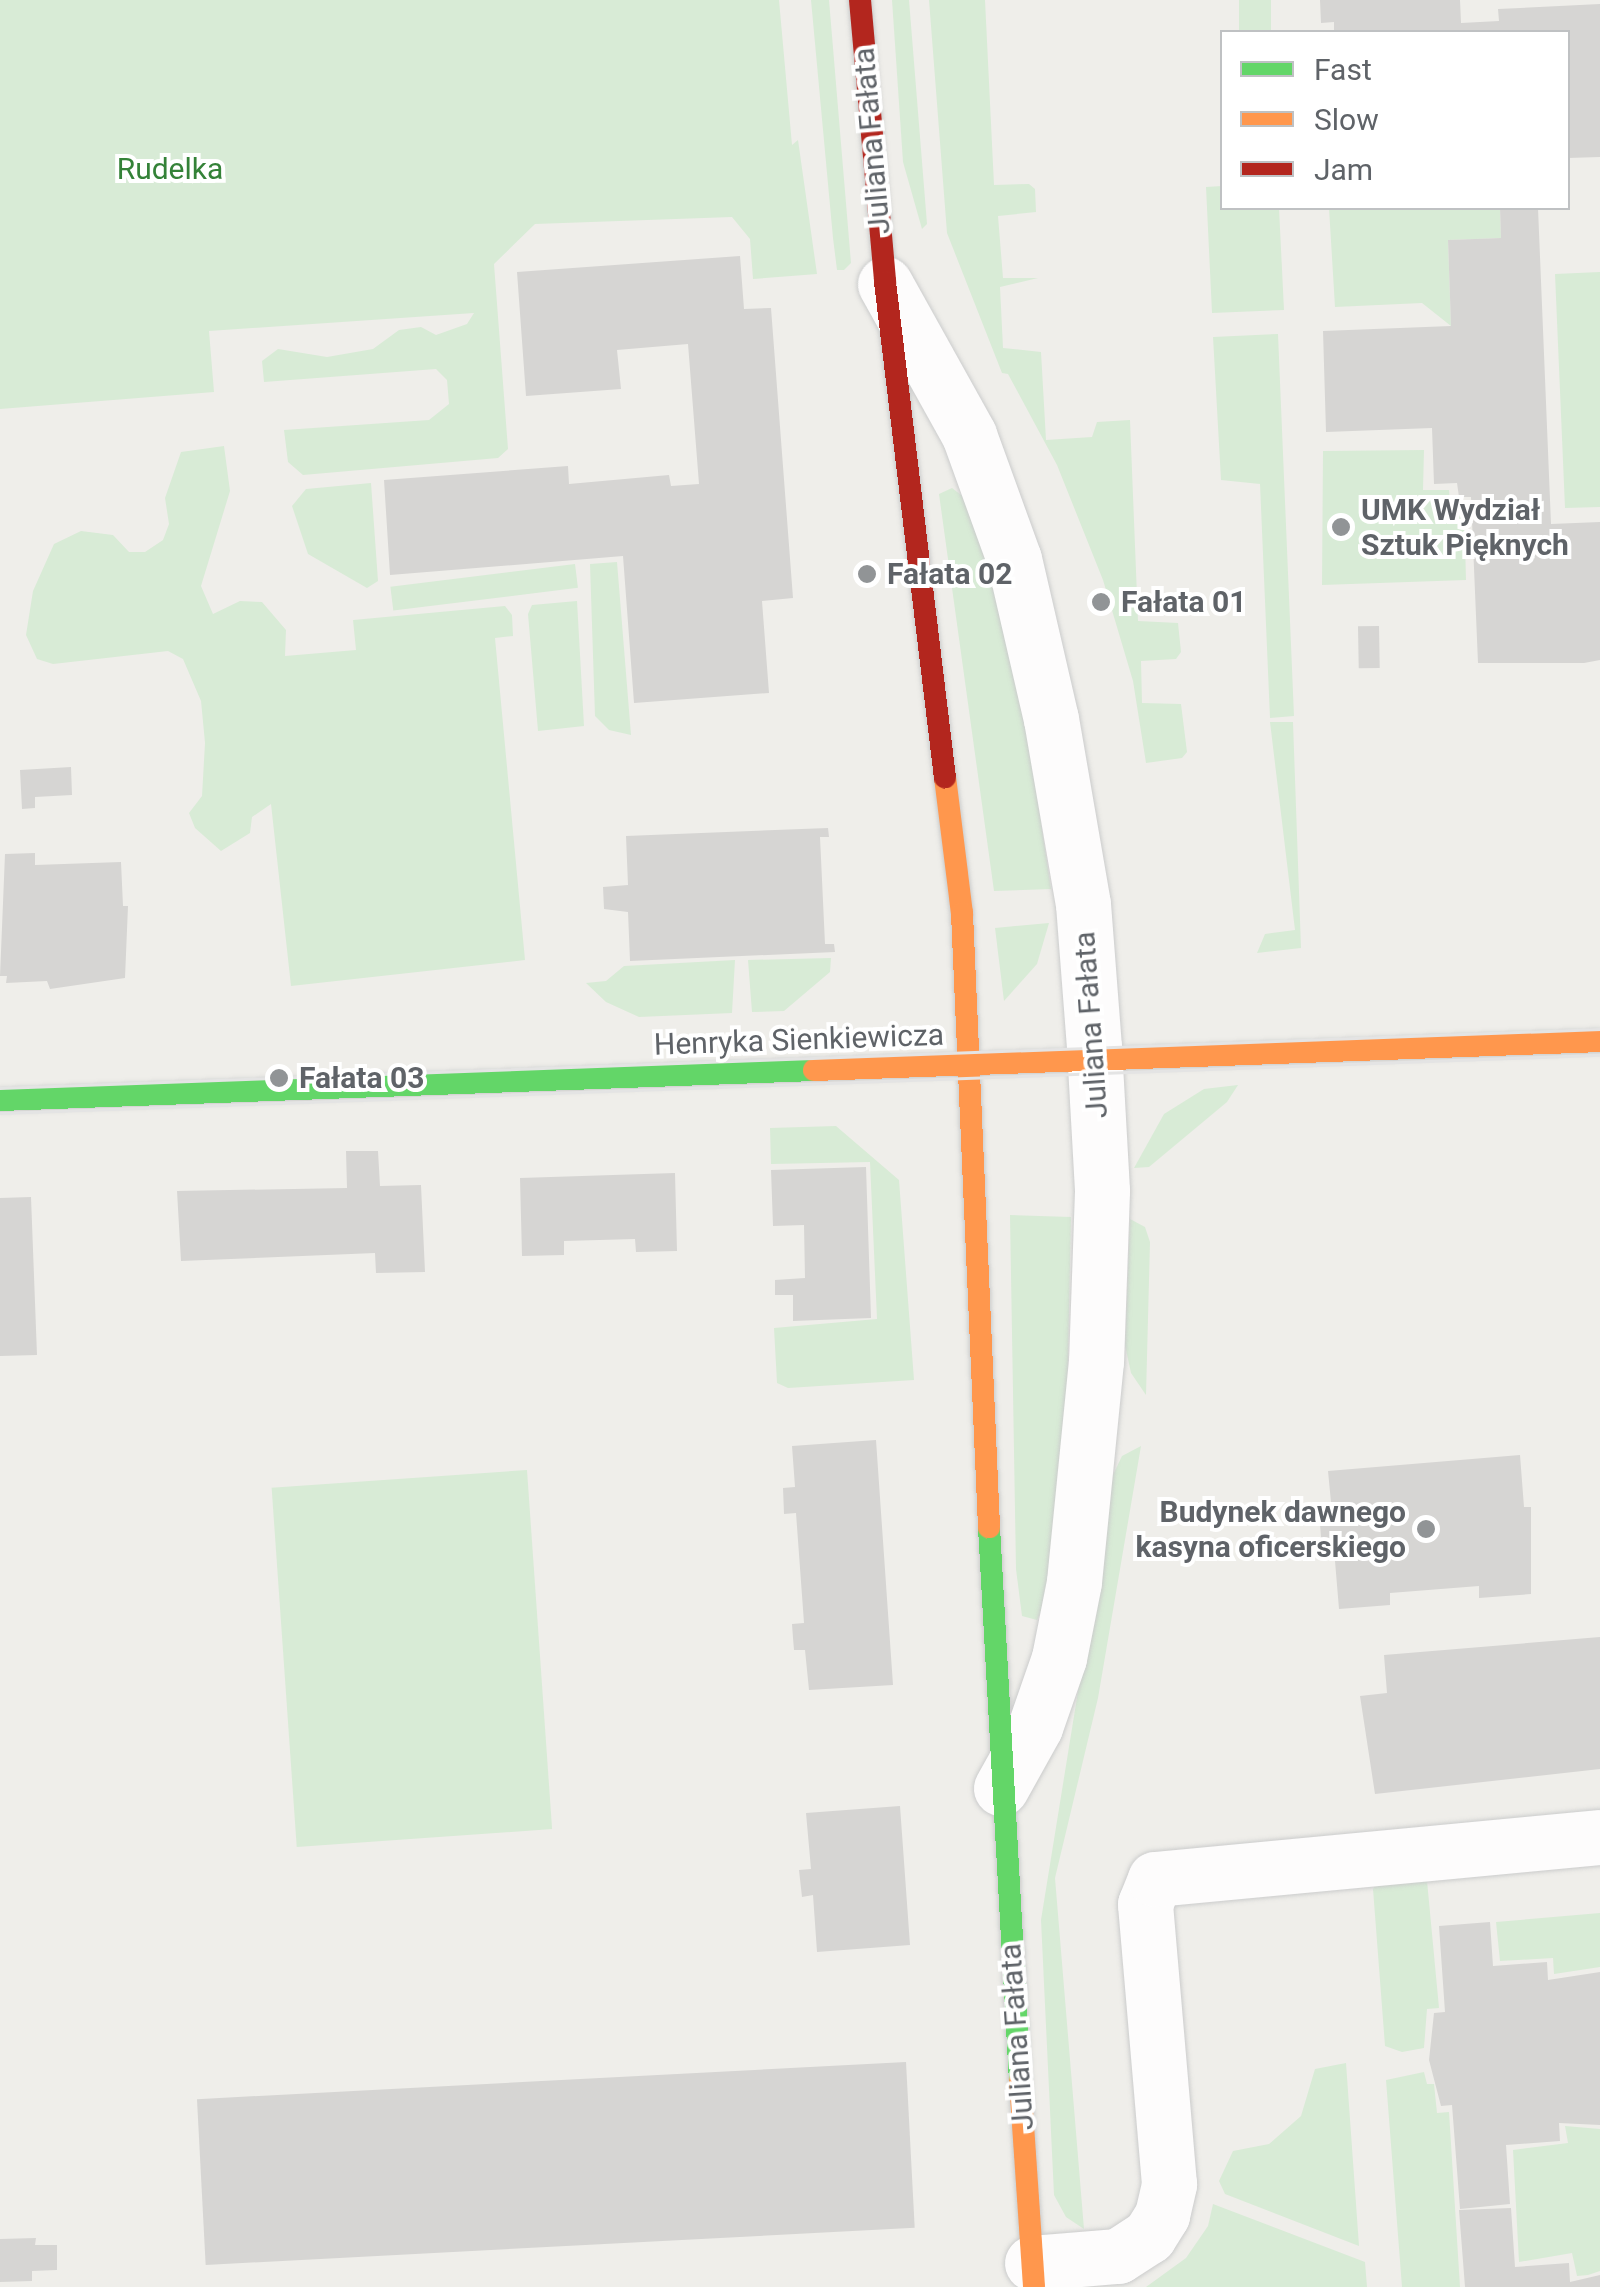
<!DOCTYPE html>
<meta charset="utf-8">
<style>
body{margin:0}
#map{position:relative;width:1600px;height:2287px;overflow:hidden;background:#efeeea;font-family:Roboto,sans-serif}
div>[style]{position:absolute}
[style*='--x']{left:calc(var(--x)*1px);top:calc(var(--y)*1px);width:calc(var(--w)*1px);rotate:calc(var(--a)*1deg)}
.green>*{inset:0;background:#d8ebd6;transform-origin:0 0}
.building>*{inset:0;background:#d6d5d3;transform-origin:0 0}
.roads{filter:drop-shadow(0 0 2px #cbcccc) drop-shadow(0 0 2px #cbcccc)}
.street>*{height:55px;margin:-27.5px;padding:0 27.5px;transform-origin:27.5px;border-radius:27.5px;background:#fdfcfc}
.fast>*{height:22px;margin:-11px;padding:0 11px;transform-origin:11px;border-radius:11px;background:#63d668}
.slow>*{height:22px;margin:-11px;padding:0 11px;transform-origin:11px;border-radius:11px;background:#ff974d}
.jam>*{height:22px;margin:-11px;padding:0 11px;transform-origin:11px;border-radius:11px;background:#b3261e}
.tram>*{height:2.5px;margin:-1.25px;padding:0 1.25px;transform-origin:1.25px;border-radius:1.25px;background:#e4e4e4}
.dots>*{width:28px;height:28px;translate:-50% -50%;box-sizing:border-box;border:5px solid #fff;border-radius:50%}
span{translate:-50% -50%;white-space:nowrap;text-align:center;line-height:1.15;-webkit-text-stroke:8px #fff;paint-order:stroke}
.street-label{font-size:30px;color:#5f6368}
.park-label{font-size:30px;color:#348238}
.poi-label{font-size:30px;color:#5f6368;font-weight:700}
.left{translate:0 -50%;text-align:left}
.right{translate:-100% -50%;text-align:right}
.legend{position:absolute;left:1220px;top:30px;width:350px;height:180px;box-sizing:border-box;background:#fff;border:2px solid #bfc1c3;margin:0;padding:12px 18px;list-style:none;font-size:30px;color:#5f6368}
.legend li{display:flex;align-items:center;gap:20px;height:50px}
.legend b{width:50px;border:2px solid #bfc1c3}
</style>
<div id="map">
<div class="green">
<i style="clip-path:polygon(0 0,779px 0,792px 145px,798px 140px,817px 274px,753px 279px,750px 239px,732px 217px,535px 224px,494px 264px,508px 449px,498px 458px,303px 475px,288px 462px,284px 430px,429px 420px,449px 404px,447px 380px,436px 369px,264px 382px,262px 361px,278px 349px,327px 357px,373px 349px,399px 330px,421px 327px,436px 335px,467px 324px,474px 313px,209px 331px,214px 392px,0 409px)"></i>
<i style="clip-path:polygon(811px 0,829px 0,851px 263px,844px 270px,837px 270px,833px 238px)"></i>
<i style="clip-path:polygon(892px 0,909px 0,927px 224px,922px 229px,903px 162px)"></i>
<i style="clip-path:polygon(929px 0,985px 0,994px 185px,1029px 184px,1035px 189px,1036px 212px,998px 216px,1003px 278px,1038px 278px,1000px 287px,1003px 348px,1041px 352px,1046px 440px,1092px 437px,1097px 422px,1130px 420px,1138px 621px,1178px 623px,1181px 652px,1176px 659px,1141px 661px,1142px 703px,1181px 704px,1187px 752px,1182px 758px,1146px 763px,1133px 681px,1103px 580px,1057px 465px,1008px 374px,1002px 373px,947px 233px)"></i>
<i style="left:1239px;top:0;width:32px;height:32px"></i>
<i style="clip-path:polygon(1222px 186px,1222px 208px,1279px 208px,1284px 310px,1212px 313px,1206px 187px)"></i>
<i style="clip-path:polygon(1329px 208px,1500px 208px,1501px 238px,1448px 240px,1451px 326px,1422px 303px,1335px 307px)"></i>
<i style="clip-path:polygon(1600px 272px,1600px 507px,1565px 508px,1555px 274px)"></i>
<i style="clip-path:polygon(1278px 334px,1294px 716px,1270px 718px,1260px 484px,1221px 480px,1213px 337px)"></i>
<i style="clip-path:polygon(224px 446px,230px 491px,201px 586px,213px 614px,240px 601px,262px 602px,286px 630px,285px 656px,356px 650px,353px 620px,505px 606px,512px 615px,513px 636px,495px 638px,525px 960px,291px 986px,271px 804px,252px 817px,250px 833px,221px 851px,195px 828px,189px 813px,202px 796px,205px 743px,201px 701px,183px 659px,168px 651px,53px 664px,37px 659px,26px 635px,33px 591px,54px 544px,81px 531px,113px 535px,129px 552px,145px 552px,163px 540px,169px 524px,165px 498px,181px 452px)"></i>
<i style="clip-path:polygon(1424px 450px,1423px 490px,1449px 490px,1450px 505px,1464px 505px,1466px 580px,1322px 585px,1323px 451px)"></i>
<i style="clip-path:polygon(371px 483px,378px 581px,367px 588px,308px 554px,292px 506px,306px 489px)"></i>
<i style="clip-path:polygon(952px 488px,969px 501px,1020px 683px,1051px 889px,994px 891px,939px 494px)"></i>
<i style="clip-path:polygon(617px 562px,631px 735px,609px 730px,595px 716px,590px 564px)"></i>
<i style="left:575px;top:564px;width:24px;height:186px;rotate:83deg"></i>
<i style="clip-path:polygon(577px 601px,584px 726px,538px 731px,528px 614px,532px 605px)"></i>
<i style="clip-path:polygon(1270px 722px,1293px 722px,1301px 948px,1257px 953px,1265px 934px,1295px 930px)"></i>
<i style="clip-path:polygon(1049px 923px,1037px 964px,1004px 1001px,995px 928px)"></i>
<i style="clip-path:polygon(831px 958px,830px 972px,784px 1011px,752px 1012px,748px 960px)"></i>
<i style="clip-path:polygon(735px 960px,732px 1013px,639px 1017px,606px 1002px,586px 983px,606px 981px,624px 966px)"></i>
<i style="clip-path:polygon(1238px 1085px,1227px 1102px,1149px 1167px,1134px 1168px,1164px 1114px,1204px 1089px)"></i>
<i style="clip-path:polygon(836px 1126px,899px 1180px,914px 1380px,788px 1388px,777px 1383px,774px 1328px,877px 1319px,870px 1162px,771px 1164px,770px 1128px)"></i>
<i style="clip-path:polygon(1010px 1215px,1071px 1217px,1066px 1454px,1046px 1601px,1037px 1620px,1022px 1616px,1016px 1569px)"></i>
<i style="clip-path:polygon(1130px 1219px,1145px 1227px,1150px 1242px,1146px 1395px,1131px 1373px,1125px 1345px)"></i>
<i style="clip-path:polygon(1141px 1446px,1098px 1698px,1055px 1878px,1084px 2229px,1066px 2217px,1054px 2195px,1041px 1920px,1113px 1475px,1122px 1456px)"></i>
<i style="left:527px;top:1470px;width:360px;height:256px;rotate:86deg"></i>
<i style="clip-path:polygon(1426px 1870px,1439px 2008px,1427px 2009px,1424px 2048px,1402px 2052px,1385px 2046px,1373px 1889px,1379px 1879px)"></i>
<i style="clip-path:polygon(1600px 1913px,1600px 1967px,1554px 1974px,1553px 1958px,1500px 1961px,1496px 1922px)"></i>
<i style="clip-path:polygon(1346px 2063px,1359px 2246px,1225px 2194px,1219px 2181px,1233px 2151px,1269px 2144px,1301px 2116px,1315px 2069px)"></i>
<i style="clip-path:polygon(1424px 2072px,1427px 2084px,1434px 2084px,1437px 2113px,1449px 2112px,1460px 2287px,1402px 2287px,1386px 2080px)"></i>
<i style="clip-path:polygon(1565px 2126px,1600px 2129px,1600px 2271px,1588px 2275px,1577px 2276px,1572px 2253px,1519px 2262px,1513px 2150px,1568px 2143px)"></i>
<i style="clip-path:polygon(1213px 2204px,1365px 2262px,1367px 2287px,1146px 2287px,1186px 2258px,1208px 2226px)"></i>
</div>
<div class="building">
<i style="clip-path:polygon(1320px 0,1460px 0,1461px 23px,1499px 21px,1498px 9px,1600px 4px,1600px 157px,1568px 158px,1568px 32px,1334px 32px,1334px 22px,1321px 23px)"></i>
<i style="clip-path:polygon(1500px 208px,1538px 208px,1551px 524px,1600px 522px,1600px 660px,1584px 663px,1478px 663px,1471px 497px,1459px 497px,1457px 483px,1434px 484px,1432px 428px,1326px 432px,1323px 331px,1451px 326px,1448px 240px,1501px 238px)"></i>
<i style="clip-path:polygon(740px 256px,744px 309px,771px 308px,793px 598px,762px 601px,769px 693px,634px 703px,623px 556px,390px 575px,384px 480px,568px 466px,569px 484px,669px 475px,671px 486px,699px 484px,688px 344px,617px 350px,621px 389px,526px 396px,517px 272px)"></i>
<i style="left:1379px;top:626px;width:42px;height:21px;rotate:89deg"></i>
<i style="clip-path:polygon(71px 767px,72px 795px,35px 797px,35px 808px,22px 809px,20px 770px)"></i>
<i style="clip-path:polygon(828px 828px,829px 837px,820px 837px,825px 944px,834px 944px,835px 952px,630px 961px,628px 912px,604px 909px,603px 887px,628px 885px,626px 836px)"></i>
<i style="clip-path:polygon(35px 853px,35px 865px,121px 862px,123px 906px,128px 906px,125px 978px,50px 989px,47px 981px,6px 983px,7px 976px,0 976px,5px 854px)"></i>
<i style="clip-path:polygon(346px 1151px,378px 1151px,380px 1186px,421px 1185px,425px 1272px,376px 1273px,375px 1253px,181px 1261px,177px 1191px,347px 1188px)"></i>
<i style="clip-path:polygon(866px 1167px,871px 1318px,793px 1321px,793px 1295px,775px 1295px,775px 1280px,805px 1278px,804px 1225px,773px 1226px,771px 1170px)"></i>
<i style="clip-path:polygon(675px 1173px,677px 1251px,636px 1252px,635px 1239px,564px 1241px,564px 1255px,522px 1256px,520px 1178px)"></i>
<i style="clip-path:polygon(31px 1197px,37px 1355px,0 1356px,0 1198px)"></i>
<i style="clip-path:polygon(876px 1440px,893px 1685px,809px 1690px,805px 1650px,794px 1650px,793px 1638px,792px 1624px,804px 1623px,796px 1513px,784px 1514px,783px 1488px,795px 1487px,792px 1446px)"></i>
<i style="clip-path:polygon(1520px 1455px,1524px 1507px,1531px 1507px,1531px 1594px,1479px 1598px,1479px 1586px,1390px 1593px,1390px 1605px,1339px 1609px,1334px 1549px,1322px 1550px,1320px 1524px,1333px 1523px,1328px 1471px)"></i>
<i style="clip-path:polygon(1600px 1637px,1600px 1769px,1375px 1794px,1360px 1696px,1387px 1693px,1384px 1655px)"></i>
<i style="clip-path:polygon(900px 1806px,910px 1945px,817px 1952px,813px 1895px,802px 1897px,799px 1870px,811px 1869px,806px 1813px)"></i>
<i style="clip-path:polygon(1490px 1922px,1493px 1966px,1547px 1962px,1548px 1980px,1600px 1972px,1600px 2125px,1559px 2123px,1560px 2141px,1506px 2145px,1510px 2204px,1460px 2209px,1452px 2105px,1441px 2106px,1429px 2060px,1434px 2013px,1445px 2012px,1439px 1926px)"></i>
<i style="left:906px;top:2062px;width:166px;height:710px;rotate:87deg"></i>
<i style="clip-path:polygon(1511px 2208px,1515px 2267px,1569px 2263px,1570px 2282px,1600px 2275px,1600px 2287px,1465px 2287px,1459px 2210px)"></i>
<i style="clip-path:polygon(36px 2238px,35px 2245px,57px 2245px,57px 2270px,32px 2271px,32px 2281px,0 2282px,0 2239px)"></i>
</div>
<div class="roads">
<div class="street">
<i style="--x:885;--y:284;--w:173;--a:60.9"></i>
<i style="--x:969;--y:435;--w:132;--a:70.1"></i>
<i style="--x:1014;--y:559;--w:164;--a:77"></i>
<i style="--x:1051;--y:719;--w:188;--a:80.2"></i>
<i style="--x:1083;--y:904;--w:143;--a:85.6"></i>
<i style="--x:1094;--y:1047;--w:144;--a:86.8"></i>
<i style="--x:1102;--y:1191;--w:170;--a:92"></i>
<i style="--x:1096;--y:1361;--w:222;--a:95.7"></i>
<i style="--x:1074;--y:1582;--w:77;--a:101.2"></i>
<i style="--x:1059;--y:1658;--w:73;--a:109.2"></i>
<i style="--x:1035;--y:1727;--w:70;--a:119.1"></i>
<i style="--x:1032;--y:2263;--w:86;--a:-4.7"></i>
<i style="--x:1118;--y:2256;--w:37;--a:-33"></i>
<i style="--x:1149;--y:2236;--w:25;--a:-58"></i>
<i style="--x:1162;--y:2215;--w:32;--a:-77"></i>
<i style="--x:1169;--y:2184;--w:281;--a:-94.9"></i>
<i style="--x:1145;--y:1904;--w:27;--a:-68"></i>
<i style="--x:1155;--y:1879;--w:447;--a:-5.4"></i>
</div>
<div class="fast">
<i style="--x:0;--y:1100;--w:815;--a:-2.11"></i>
<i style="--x:989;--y:1527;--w:555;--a:86.8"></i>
</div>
<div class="slow">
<i style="--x:945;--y:777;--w:137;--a:82.9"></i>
<i style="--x:962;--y:913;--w:615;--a:87.48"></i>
<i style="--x:814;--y:1070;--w:787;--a:-2.11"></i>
<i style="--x:1020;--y:2081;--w:206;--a:86.1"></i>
</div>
<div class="jam">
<i style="--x:860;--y:0;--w:283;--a:84.9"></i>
<i style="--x:885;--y:282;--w:499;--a:83.1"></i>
</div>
</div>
<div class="tram">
<i style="--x:0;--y:1088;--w:1601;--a:-2.11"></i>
<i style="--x:0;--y:1113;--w:1601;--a:-2.08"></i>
</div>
<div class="dots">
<i style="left:1341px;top:527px;background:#919496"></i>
<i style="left:867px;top:574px;background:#919496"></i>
<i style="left:1101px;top:602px;background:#919496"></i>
<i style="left:279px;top:1078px;background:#919496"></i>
<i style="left:1426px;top:1529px;background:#919496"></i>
</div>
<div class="street-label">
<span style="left:872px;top:141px;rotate:-95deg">Juliana Fałata</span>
<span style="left:1091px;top:1025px;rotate:-94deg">Juliana Fałata</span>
<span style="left:799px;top:1040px;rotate:-2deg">Henryka Sienkiewicza</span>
<span style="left:1017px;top:2037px;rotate:-94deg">Juliana Fałata</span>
</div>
<div class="park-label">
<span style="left:170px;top:169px">Rudelka</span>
</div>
<div class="poi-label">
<span class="left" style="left:1361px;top:527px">UMK Wydział<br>Sztuk Pięknych</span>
<span class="left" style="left:887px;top:574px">Fałata 02</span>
<span class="left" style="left:1121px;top:602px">Fałata 01</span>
<span class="left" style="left:299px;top:1078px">Fałata 03</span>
<span class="right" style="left:1406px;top:1529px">Budynek dawnego<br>kasyna oficerskiego</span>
</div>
<ul class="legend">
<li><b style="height:12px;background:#63d668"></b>Fast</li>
<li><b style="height:12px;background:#ff974d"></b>Slow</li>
<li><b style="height:12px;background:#b3261e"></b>Jam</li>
</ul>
</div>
